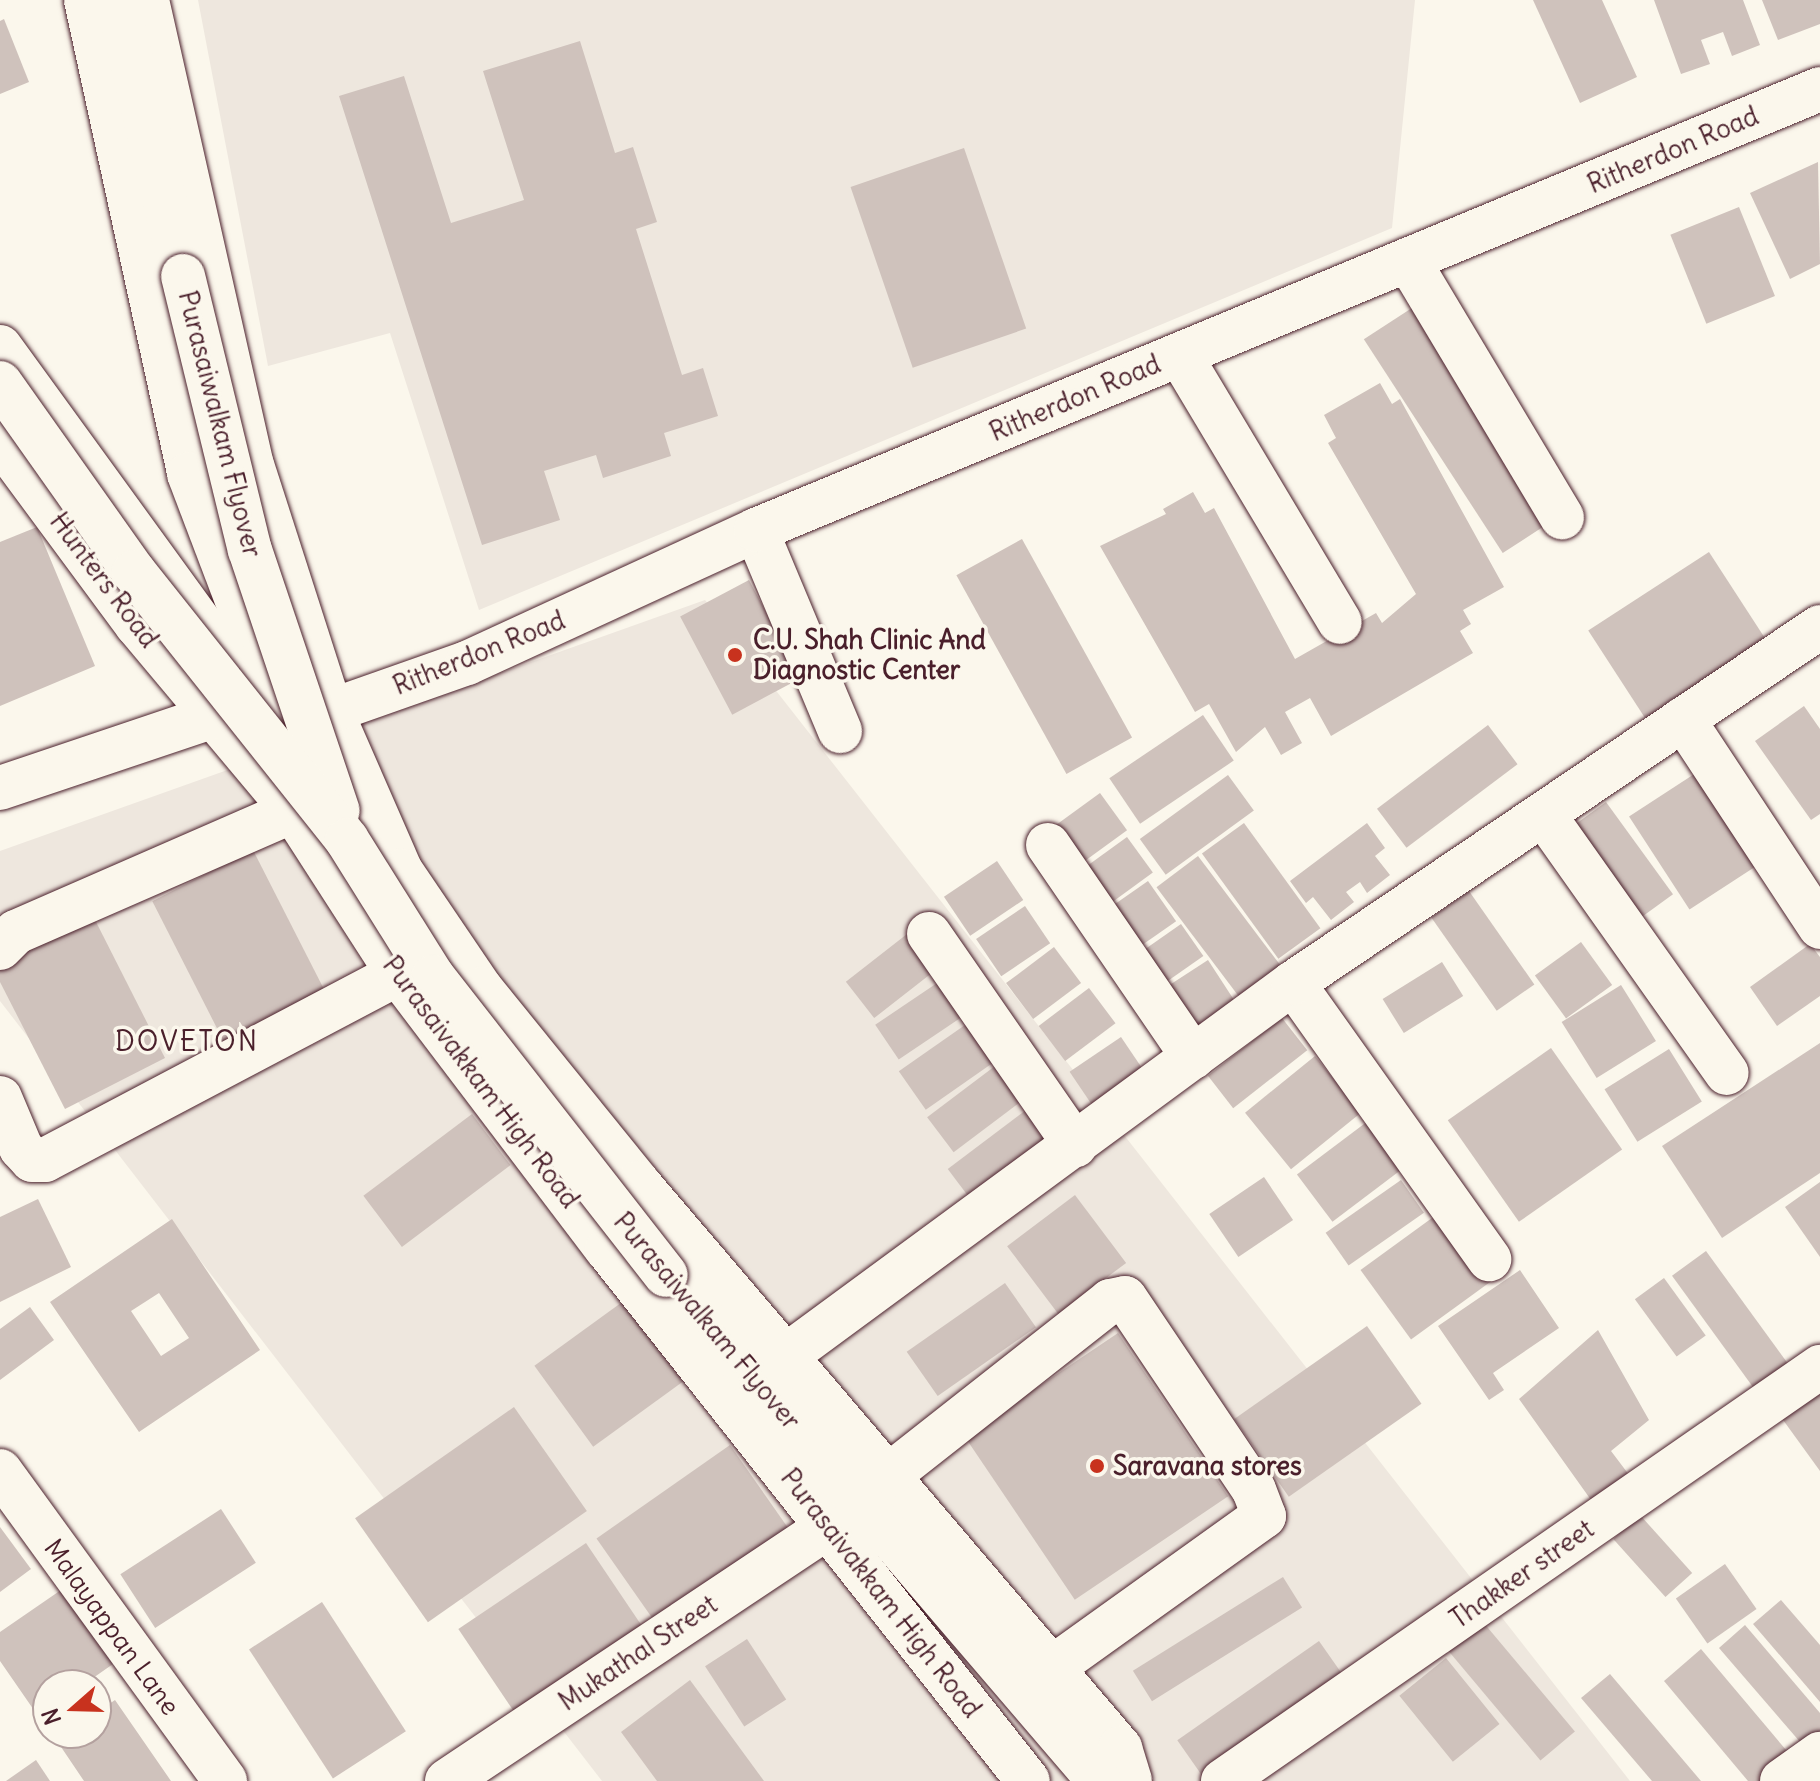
<!DOCTYPE html>
<style>
body{margin:0}
#map{position:relative;width:1820px;height:1781px;overflow:hidden;background:#fbf7ec;font-family:Delius,sans-serif}
div>[style]{position:absolute}
[style*='--x']{left:calc(var(--x)*1px);top:calc(var(--y)*1px);width:calc(var(--w)*1px);rotate:calc(var(--a)*1deg)}
.built>*{inset:0;background:#eee7de}
.building>*{inset:0;background:#cfc2bc;transform-origin:0 0}
.roads{filter:drop-shadow(0 0 2px #4a1f2b) drop-shadow(0 0 2px #4a1f2b)}
.minor>*{height:44px;margin:-22px;padding:0 22px;transform-origin:22px;border-radius:22px;background:#fbf7ec}
.major>*{height:44px;margin:-22px;padding:0 22px;transform-origin:22px;border-radius:22px;background:#fbf7ec}
.bridges{filter:drop-shadow(0 0 2px #4a1f2b) drop-shadow(0 0 2px #4a1f2b)}
.major-bridge>*{height:44px;margin:-22px;padding:0 22px;transform-origin:22px;border-radius:22px;background:#fbf7ec}
.dots>*{width:22px;height:22px;translate:-50% -50%;box-sizing:border-box;border:4px solid #fbf7ec;border-radius:50%}
span{translate:-50% -50%;white-space:nowrap;text-align:center;line-height:1.15;-webkit-text-stroke:7px #fbf7ec;paint-order:stroke}
.street-label{font-size:26px;color:#4a1f2b}
.poi-label{font-size:26px;color:#4a1f2b;font-weight:700}
.left{translate:0 -50%;text-align:left}
.neighbourhood-label{font-size:28px;color:#4a1f2b;letter-spacing:2px}
.north{position:absolute;left:32px;top:1669px;width:80px;height:80px;box-sizing:border-box;background:#fbf7ec;border:2px solid #b4a19f;border-radius:50%;rotate:250deg;font-size:22px;font-weight:700;line-height:32px;text-align:center;color:#4a1f2b}
.north::after{content:'';display:block;margin:auto;width:28px;height:36px;background:#c8321e;clip-path:polygon(50% 0,100% 100%,50% 72%,0 100%)}
</style>
<div id="map">
<div class="built">
<i style="clip-path:polygon(198px 0,1415px 0,1392px 228px,479px 610px,390px 333px,268px 366px)"></i>
<i style="clip-path:polygon(705px 600px,1630px 1781px,602px 1781px,0 1001px,0 851px)"></i>
</div>
<div class="building">
<i style="clip-path:polygon(1533px 0,1602px 0,1637px 77px,1580px 103px)"></i>
<i style="clip-path:polygon(1654px 0,1743px 0,1760px 45px,1732px 56px,1723px 32px,1701px 40px,1710px 64px,1681px 74px)"></i>
<i style="clip-path:polygon(1762px 0,1820px 0,1820px 24px,1778px 40px)"></i>
<i style="clip-path:polygon(4px 19px,29px 82px,0 94px,0 21px)"></i>
<i style="clip-path:polygon(580px 41px,615px 153px,633px 147px,657px 222px,636px 229px,682px 375px,703px 368px,718px 416px,664px 433px,671px 456px,603px 478px,596px 455px,544px 471px,560px 520px,482px 545px,339px 96px,404px 76px,451px 223px,524px 200px,483px 71px)"></i>
<i style="left:964px;top:148px;width:191px;height:120px;rotate:71deg"></i>
<i style="clip-path:polygon(1818px 162px,1820px 264px,1790px 279px,1750px 193px)"></i>
<i style="left:1739px;top:207px;width:96px;height:74px;rotate:68deg"></i>
<i style="left:1415px;top:306px;width:255px;height:61px;rotate:57deg"></i>
<i style="clip-path:polygon(1380px 383px,1392px 404px,1400px 399px,1504px 587px,1463px 610px,1471px 624px,1460px 631px,1473px 653px,1331px 736px,1310px 698px,1285px 712px,1302px 743px,1281px 755px,1265px 727px,1236px 752px,1209px 704px,1195px 712px,1100px 546px,1166px 514px,1163px 509px,1193px 492px,1205px 513px,1214px 508px,1295px 659px,1376px 613px,1382px 623px,1416px 594px,1328px 443px,1336px 438px,1324px 415px)"></i>
<i style="clip-path:polygon(37px 527px,95px 666px,0 706px,0 542px)"></i>
<i style="left:1022px;top:539px;width:227px;height:75px;rotate:61deg"></i>
<i style="left:1709px;top:552px;width:118px;height:144px;rotate:57deg"></i>
<i style="left:749px;top:580px;width:111px;height:78px;rotate:62deg"></i>
<i style="clip-path:polygon(1804px 706px,1820px 729px,1820px 814px,1811px 820px,1755px 741px)"></i>
<i style="left:1203px;top:715px;width:55px;height:113px;rotate:56deg"></i>
<i style="left:1488px;top:725px;width:49px;height:139px;rotate:53deg"></i>
<i style="left:1702px;top:769px;width:111px;height:87px;rotate:57deg"></i>
<i style="left:1228px;top:775px;width:44px;height:109px;rotate:54deg"></i>
<i style="left:1100px;top:793px;width:46px;height:62px;rotate:54deg"></i>
<i style="left:1606px;top:802px;width:114px;height:43px;rotate:54deg"></i>
<i style="left:1244px;top:823px;width:130px;height:52px;rotate:54deg"></i>
<i style="clip-path:polygon(1367px 823px,1385px 848px,1375px 856px,1390px 875px,1367px 893px,1360px 882px,1346px 892px,1354px 902px,1331px 920px,1313px 897px,1306px 903px,1290px 881px)"></i>
<i style="left:1127px;top:837px;width:44px;height:61px;rotate:54deg"></i>
<i style="left:253px;top:850px;width:162px;height:113px;rotate:63deg"></i>
<i style="left:1198px;top:856px;width:140px;height:52px;rotate:53deg"></i>
<i style="left:997px;top:861px;width:47px;height:64px;rotate:56deg"></i>
<i style="left:1148px;top:881px;width:49px;height:59px;rotate:55deg"></i>
<i style="left:1469px;top:891px;width:114px;height:46px;rotate:55deg"></i>
<i style="left:1025px;top:906px;width:45px;height:59px;rotate:56deg"></i>
<i style="clip-path:polygon(91px 912px,165px 1058px,65px 1109px,0 982px,0 958px)"></i>
<i style="left:1181px;top:924px;width:39px;height:61px;rotate:55deg"></i>
<i style="left:916px;top:927px;width:46px;height:89px;rotate:52deg"></i>
<i style="left:1581px;top:942px;width:53px;height:57px;rotate:54deg"></i>
<i style="clip-path:polygon(1810px 944px,1820px 957px,1820px 996px,1777px 1026px,1750px 987px)"></i>
<i style="left:1054px;top:947px;width:45px;height:60px;rotate:53deg"></i>
<i style="left:1208px;top:960px;width:49px;height:61px;rotate:57deg"></i>
<i style="left:1442px;top:962px;width:40px;height:70px;rotate:58deg"></i>
<i style="left:949px;top:975px;width:42px;height:89px;rotate:56deg"></i>
<i style="left:1621px;top:985px;width:66px;height:70px;rotate:58deg"></i>
<i style="left:1089px;top:988px;width:44px;height:63px;rotate:53deg"></i>
<i style="left:975px;top:1018px;width:47px;height:93px;rotate:55deg"></i>
<i style="left:1282px;top:1018px;width:41px;height:94px;rotate:52deg"></i>
<i style="left:1121px;top:1037px;width:45px;height:62px;rotate:56deg"></i>
<i style="clip-path:polygon(1820px 1043px,1820px 1173px,1722px 1238px,1662px 1146px)"></i>
<i style="left:1551px;top:1048px;width:124px;height:126px;rotate:55deg"></i>
<i style="left:1669px;top:1049px;width:62px;height:76px;rotate:58deg"></i>
<i style="left:1315px;top:1056px;width:73px;height:90px;rotate:51deg"></i>
<i style="left:1003px;top:1060px;width:44px;height:95px;rotate:53deg"></i>
<i style="left:1034px;top:1104px;width:45px;height:108px;rotate:53deg"></i>
<i style="left:472px;top:1114px;width:64px;height:136px;rotate:53deg"></i>
<i style="left:1368px;top:1121px;width:59px;height:89px;rotate:53deg"></i>
<i style="left:1264px;top:1177px;width:52px;height:66px;rotate:56deg"></i>
<i style="left:1401px;top:1180px;width:40px;height:92px;rotate:55deg"></i>
<i style="clip-path:polygon(1820px 1182px,1820px 1257px,1785px 1207px)"></i>
<i style="left:1075px;top:1195px;width:85px;height:85px;rotate:53deg"></i>
<i style="clip-path:polygon(38px 1199px,71px 1267px,0 1302px,0 1217px)"></i>
<i style="left:1443px;top:1210px;width:86px;height:102px;rotate:54deg"></i>
<i style="clip-path:polygon(evenodd,172px 1219px,260px 1350px,139px 1432px,50px 1302px,172px 1219px,159px 1293px,189px 1338px,161px 1356px,131px 1311px,159px 1293px)"></i>
<i style="left:1706px;top:1251px;width:146px;height:42px;rotate:54deg"></i>
<i style="clip-path:polygon(1520px 1270px,1559px 1328px,1493px 1373px,1504px 1390px,1489px 1400px,1438px 1326px)"></i>
<i style="left:1664px;top:1278px;width:71px;height:36px;rotate:54deg"></i>
<i style="left:1005px;top:1283px;width:54px;height:120px;rotate:55deg"></i>
<i style="left:625px;top:1300px;width:100px;height:112px;rotate:54deg"></i>
<i style="clip-path:polygon(30px 1307px,54px 1340px,0 1380px,0 1329px)"></i>
<i style="left:1367px;top:1326px;width:95px;height:162px;rotate:55deg"></i>
<i style="clip-path:polygon(1598px 1330px,1649px 1420px,1611px 1451px,1639px 1488px,1601px 1514px,1519px 1399px)"></i>
<i style="left:1118px;top:1333px;width:197px;height:185px;rotate:56deg"></i>
<i style="clip-path:polygon(1820px 1376px,1820px 1471px,1773px 1406px)"></i>
<i style="left:514px;top:1407px;width:127px;height:194px;rotate:55deg"></i>
<i style="left:730px;top:1445px;width:102px;height:163px;rotate:55deg"></i>
<i style="left:221px;top:1509px;width:64px;height:120px;rotate:57deg"></i>
<i style="left:1640px;top:1515px;width:78px;height:36px;rotate:48deg"></i>
<i style="clip-path:polygon(0 1527px,31px 1569px,0 1592px)"></i>
<i style="left:586px;top:1543px;width:104px;height:154px;rotate:56deg"></i>
<i style="left:1725px;top:1564px;width:55px;height:60px;rotate:55deg"></i>
<i style="left:1283px;top:1577px;width:36px;height:177px;rotate:58deg"></i>
<i style="clip-path:polygon(61px 1590px,113px 1664px,83px 1685px,48px 1685px,48px 1709px,38px 1716px,0 1661px,0 1632px)"></i>
<i style="clip-path:polygon(1781px 1600px,1820px 1645px,1820px 1702px,1753px 1624px)"></i>
<i style="left:322px;top:1602px;width:154px;height:87px;rotate:57deg"></i>
<i style="left:1483px;top:1622px;width:143px;height:45px;rotate:50deg"></i>
<i style="clip-path:polygon(1745px 1625px,1820px 1713px,1820px 1739px,1807px 1750px,1719px 1648px)"></i>
<i style="left:747px;top:1639px;width:72px;height:50px;rotate:57deg"></i>
<i style="left:1319px;top:1641px;width:52px;height:173px;rotate:55deg"></i>
<i style="clip-path:polygon(1701px 1649px,1792px 1757px,1763px 1781px,1748px 1781px,1664px 1681px)"></i>
<i style="left:1446px;top:1658px;width:85px;height:60px;rotate:51deg"></i>
<i style="clip-path:polygon(1610px 1674px,1701px 1781px,1652px 1781px,1581px 1698px)"></i>
<i style="clip-path:polygon(690px 1680px,764px 1781px,657px 1781px,621px 1732px)"></i>
<i style="clip-path:polygon(115px 1700px,171px 1781px,84px 1781px,57px 1741px,68px 1733px,96px 1733px,96px 1713px)"></i>
<i style="clip-path:polygon(36px 1760px,50px 1781px,6px 1781px)"></i>
</div>
<div class="roads">
<div class="minor">
<i style="--x:86;--y:0;--w:485;--a:77.7"></i>
<i style="--x:189;--y:474;--w:245;--a:69.2"></i>
<i style="--x:147;--y:0;--w:477;--a:77.3"></i>
<i style="--x:252;--y:465;--w:258;--a:72.2"></i>
<i style="--x:331;--y:711;--w:175;--a:66.4"></i>
<i style="--x:401;--y:871;--w:143;--a:55.9"></i>
<i style="--x:481;--y:989;--w:250;--a:51"></i>
<i style="--x:638;--y:1183;--w:743;--a:49.53"></i>
<i style="--x:1120;--y:1748;--w:34;--a:73"></i>
<i style="--x:1408;--y:260;--w:300;--a:59.1"></i>
<i style="--x:0;--y:347;--w:379;--a:54"></i>
<i style="--x:1180;--y:355;--w:311;--a:59.1"></i>
<i style="--x:0;--y:440;--w:230;--a:53.5"></i>
<i style="--x:137;--y:625;--w:243;--a:50"></i>
<i style="--x:293;--y:811;--w:194;--a:57.2"></i>
<i style="--x:398;--y:974;--w:345;--a:52.8"></i>
<i style="--x:607;--y:1249;--w:678;--a:51.64"></i>
<i style="--x:756;--y:530;--w:218;--a:67.3"></i>
<i style="--x:1683;--y:719;--w:249;--a:56.6"></i>
<i style="--x:1544;--y:815;--w:316;--a:54.7"></i>
<i style="--x:1048;--y:845;--w:257;--a:55.6"></i>
<i style="--x:929;--y:934;--w:257;--a:55.3"></i>
<i style="--x:0;--y:948;--w:23;--a:-45"></i>
<i style="--x:16;--y:932;--w:302;--a:-23.6"></i>
<i style="--x:1293;--y:983;--w:339;--a:54.6"></i>
<i style="--x:0;--y:1098;--w:54;--a:67.2"></i>
<i style="--x:21;--y:1148;--w:16;--a:47"></i>
<i style="--x:32;--y:1160;--w:13;--a:0"></i>
<i style="--x:45;--y:1160;--w:399;--a:-27.8"></i>
<i style="--x:783;--y:1358;--w:633;--a:-36.33"></i>
<i style="--x:1293;--y:983;--w:636;--a:-34.04"></i>
<i style="--x:0;--y:1471;--w:383;--a:54"></i>
<i style="--x:888;--y:1476;--w:283;--a:-38.2"></i>
<i style="--x:1110;--y:1301;--w:15;--a:-11"></i>
<i style="--x:1125;--y:1298;--w:231;--a:56.1"></i>
<i style="--x:1254;--y:1490;--w:28;--a:69"></i>
<i style="--x:1264;--y:1516;--w:263;--a:144.4"></i>
<i style="--x:447;--y:1781;--w:459;--a:-33.7"></i>
<i style="--x:1223;--y:1781;--w:727;--a:-34.74"></i>
<i style="--x:1782;--y:1781;--w:47;--a:-35.4"></i>
</div>
<div class="major">
<i style="--x:117;--y:0;--w:284;--a:76.6"></i>
<i style="--x:0;--y:788;--w:223;--a:-18.6"></i>
<i style="--x:211;--y:717;--w:66;--a:-12.2"></i>
<i style="--x:276;--y:703;--w:56;--a:8.3"></i>
<i style="--x:331;--y:711;--w:144;--a:-19.4"></i>
<i style="--x:467;--y:663;--w:318;--a:-24.7"></i>
<i style="--x:756;--y:530;--w:1152;--a:-22.51"></i>
<i style="--x:666;--y:1275;--w:666;--a:49.45"></i>
</div>
</div>
<div class="bridges">
<div class="major-bridge">
<i style="--x:183;--y:276;--w:282;--a:76.3"></i>
<i style="--x:250;--y:550;--w:275;--a:71.4"></i>
<i style="--x:0;--y:383;--w:232;--a:54.7"></i>
<i style="--x:134;--y:572;--w:342;--a:51.5"></i>
<i style="--x:347;--y:840;--w:162;--a:57.9"></i>
<i style="--x:433;--y:977;--w:378;--a:52"></i>
</div>
</div>
<div class="dots">
<i style="left:735px;top:655px;background:#c8321e"></i>
<i style="left:1097px;top:1466px;background:#c8321e"></i>
</div>
<div class="street-label">
<span style="left:1673px;top:150px;rotate:-23deg">Ritherdon Road</span>
<span style="left:1075px;top:398px;rotate:-23deg">Ritherdon Road</span>
<span style="left:220px;top:424px;rotate:76deg">Purasaiwalkam Flyover</span>
<span style="left:104px;top:580px;rotate:53deg">Hunters Road</span>
<span style="left:479px;top:653px;rotate:-22deg">Ritherdon Road</span>
<span style="left:481px;top:1082px;rotate:53deg">Purasaivakkam High Road</span>
<span style="left:707px;top:1321px;rotate:50deg">Purasaiwalkam Flyover</span>
<span style="left:1522px;top:1574px;rotate:-35deg">Thakker street</span>
<span style="left:881px;top:1593px;rotate:52deg">Purasaivakkam High Road</span>
<span style="left:112px;top:1627px;rotate:54deg">Malayappan Lane</span>
<span style="left:638px;top:1653px;rotate:-34deg">Mukathal Street</span>
</div>
<div class="poi-label">
<span class="left" style="left:753px;top:655px">C.U. Shah Clinic And<br>Diagnostic Center</span>
<span class="left" style="left:1113px;top:1466px">Saravana stores</span>
</div>
<div class="neighbourhood-label">
<span style="left:187px;top:1041px">DOVETON</span>
</div>
<div class="north">N</div>
</div>
